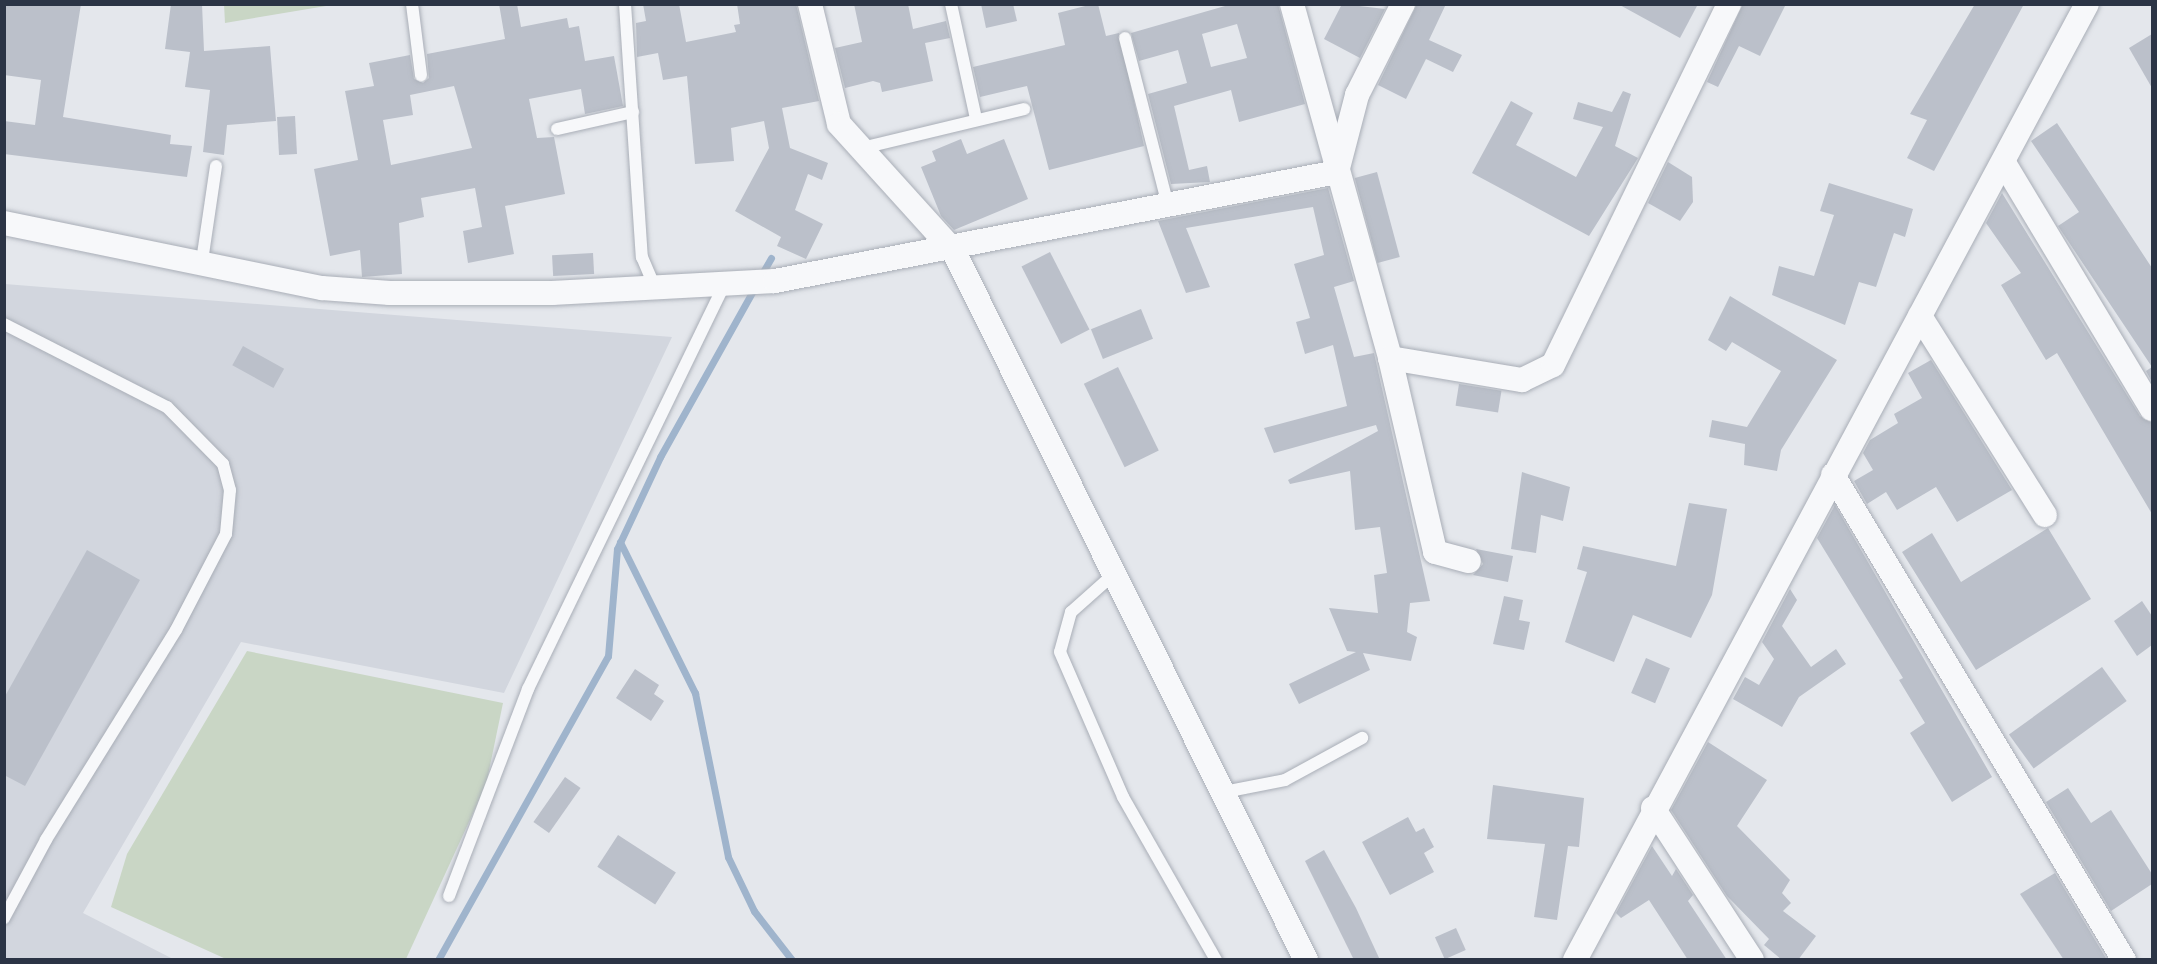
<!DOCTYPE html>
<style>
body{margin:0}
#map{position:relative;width:2157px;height:964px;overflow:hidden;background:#e4e7ec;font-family:"PT Sans Narrow",sans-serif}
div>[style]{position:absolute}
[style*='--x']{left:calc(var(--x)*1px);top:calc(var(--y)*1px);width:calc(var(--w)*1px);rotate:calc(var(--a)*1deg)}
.built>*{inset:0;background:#d2d6de}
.green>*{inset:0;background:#c9d6c5}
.stream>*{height:7px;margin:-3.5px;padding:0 3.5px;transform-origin:3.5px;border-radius:3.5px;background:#9fb4cc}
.building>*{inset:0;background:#bbc0ca;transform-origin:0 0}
.roads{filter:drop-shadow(0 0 2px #a9aeb7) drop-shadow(0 0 2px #a9aeb7)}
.lane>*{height:12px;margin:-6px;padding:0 6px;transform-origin:6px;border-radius:6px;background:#f7f8fa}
.street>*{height:24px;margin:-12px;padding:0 12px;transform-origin:12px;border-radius:12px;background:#f7f8fa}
span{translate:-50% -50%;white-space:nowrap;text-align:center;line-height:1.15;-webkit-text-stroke:4.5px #f4f6f9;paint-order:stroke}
.frame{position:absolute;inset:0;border:6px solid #2b3445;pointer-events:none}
</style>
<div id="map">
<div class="built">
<i style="clip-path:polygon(5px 284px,672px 337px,504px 693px,241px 642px,83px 913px,173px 959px,5px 960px)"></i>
</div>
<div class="green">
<i style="clip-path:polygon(224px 4px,332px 4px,332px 5px,225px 23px)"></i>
<i style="clip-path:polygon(247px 651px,503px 703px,486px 785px,406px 959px,226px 959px,111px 907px,127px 854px)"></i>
</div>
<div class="stream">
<i style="--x:760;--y:277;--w:22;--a:-60"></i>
<i style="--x:620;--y:542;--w:169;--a:63.6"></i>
<i style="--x:695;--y:693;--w:167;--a:78.6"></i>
<i style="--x:728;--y:857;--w:60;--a:64.3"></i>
<i style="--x:754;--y:911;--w:62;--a:52.2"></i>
<i style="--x:438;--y:960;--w:348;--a:-60.8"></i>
<i style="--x:608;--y:656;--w:107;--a:-85.2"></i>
<i style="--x:617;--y:549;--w:102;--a:-64.9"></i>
<i style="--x:660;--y:457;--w:195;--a:-60.8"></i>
</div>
<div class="building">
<i style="clip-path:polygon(4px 4px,81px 4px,63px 117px,171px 135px,170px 144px,192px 146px,187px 177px,4px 154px,4px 121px,35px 125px,41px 80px,4px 75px)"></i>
<i style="clip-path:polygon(171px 4px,202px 4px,204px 51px,270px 46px,276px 121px,227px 125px,224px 155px,203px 152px,210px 90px,185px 87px,190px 52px,165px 49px)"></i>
<i style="clip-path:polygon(evenodd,499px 4px,517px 4px,521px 27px,567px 18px,569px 28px,579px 26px,585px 61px,614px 56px,623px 106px,585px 114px,581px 89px,529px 99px,537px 138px,554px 137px,565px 194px,505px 206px,514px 254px,468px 263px,463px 231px,482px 227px,475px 188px,421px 198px,424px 217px,399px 223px,402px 274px,362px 277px,360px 250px,330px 256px,314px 169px,358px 160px,345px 91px,374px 86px,369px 63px,410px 55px,414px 79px,423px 83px,429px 78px,427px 54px,505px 39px,499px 4px,454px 86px,472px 148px,391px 165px,383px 120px,413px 115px,410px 95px,454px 86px)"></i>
<i style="clip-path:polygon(643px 4px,679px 4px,686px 42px,736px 32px,734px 25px,740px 24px,737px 4px,796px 4px,819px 101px,782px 108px,790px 148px,828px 163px,822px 180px,808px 174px,795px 210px,823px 224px,806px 259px,777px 246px,781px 237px,735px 211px,769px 148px,764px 121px,731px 128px,734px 161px,695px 164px,687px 76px,663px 80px,658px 53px,637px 57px,636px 23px,646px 21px)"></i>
<i style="clip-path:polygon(854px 4px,908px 4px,913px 29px,946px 21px,950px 38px,925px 43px,933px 81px,882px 92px,880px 83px,873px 81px,845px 88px,835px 48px,862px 42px)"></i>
<i style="clip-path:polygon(981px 4px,1013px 4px,1017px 21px,986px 28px)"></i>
<i style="clip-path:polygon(1093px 4px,1098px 4px,1106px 36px,1119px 33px,1144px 146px,1049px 170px,1027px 86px,980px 97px,973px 67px,1065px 45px,1058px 13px)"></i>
<i style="clip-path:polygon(evenodd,1232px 4px,1278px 4px,1305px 104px,1239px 122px,1231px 90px,1174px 106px,1189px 170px,1207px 166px,1210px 182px,1171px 184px,1148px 94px,1187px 83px,1178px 50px,1139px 61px,1131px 33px,1232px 4px,1237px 24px,1247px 58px,1211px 67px,1202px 34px,1237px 24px)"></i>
<i style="clip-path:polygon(1342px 4px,1385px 9px,1360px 58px,1324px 39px)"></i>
<i style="clip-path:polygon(1417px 4px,1446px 4px,1429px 40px,1462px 55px,1453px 72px,1426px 59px,1406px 99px,1378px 85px)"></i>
<i style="clip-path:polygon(1618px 4px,1698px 4px,1680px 38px)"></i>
<i style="clip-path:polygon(1743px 4px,1786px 4px,1760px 56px,1739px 46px,1718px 87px,1707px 82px)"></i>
<i style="clip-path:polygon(1975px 4px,2024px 4px,1934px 171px,1907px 158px,1927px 120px,1910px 114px)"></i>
<i style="clip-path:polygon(2152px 34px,2152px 88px,2129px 48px)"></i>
<i style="clip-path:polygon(1623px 91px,1631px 94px,1615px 146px,1638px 158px,1589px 236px,1472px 173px,1511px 101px,1533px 113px,1516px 145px,1576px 177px,1603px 127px,1573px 119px,1578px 102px,1612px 112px)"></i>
<i style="left:295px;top:116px;width:38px;height:18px;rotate:87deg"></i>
<i style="clip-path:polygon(2057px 123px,2152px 268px,2152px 382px,2146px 371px,2152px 367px,2058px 226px,2079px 212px,2031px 141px)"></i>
<i style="clip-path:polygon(961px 139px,967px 154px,1004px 139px,1028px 199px,954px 230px,941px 216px,921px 167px,936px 161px,932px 151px)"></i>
<i style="clip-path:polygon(1668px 162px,1692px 177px,1693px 202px,1680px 221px,1648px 203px)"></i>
<i style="left:1377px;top:172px;width:88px;height:23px;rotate:75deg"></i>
<i style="clip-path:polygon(1829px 183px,1913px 209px,1905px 237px,1894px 233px,1876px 287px,1859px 282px,1845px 325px,1772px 295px,1779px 266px,1814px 276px,1834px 215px,1820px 211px)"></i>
<i style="clip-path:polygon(1328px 188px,1354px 281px,1334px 287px,1354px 357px,1374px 353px,1430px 601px,1410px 603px,1407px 632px,1417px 637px,1411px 661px,1363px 653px,1370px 670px,1299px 704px,1289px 684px,1356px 652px,1347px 651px,1329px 608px,1378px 613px,1374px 575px,1387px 573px,1380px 527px,1355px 530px,1350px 471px,1290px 484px,1288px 480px,1378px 431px,1376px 425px,1274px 453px,1264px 428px,1347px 406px,1333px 345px,1305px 354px,1296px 322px,1310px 318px,1294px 264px,1324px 255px,1313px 207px,1186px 228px,1210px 287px,1186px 293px,1158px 221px)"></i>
<i style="clip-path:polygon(2002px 193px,2140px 416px,2152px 423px,2152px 514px,2057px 353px,2046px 360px,2001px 285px,2021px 273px,1986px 223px)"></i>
<i style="left:1050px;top:252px;width:87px;height:32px;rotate:63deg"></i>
<i style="left:593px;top:253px;width:21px;height:41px;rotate:87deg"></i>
<i style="clip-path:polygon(1730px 296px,1837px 360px,1781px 450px,1777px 471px,1744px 465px,1745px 444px,1709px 437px,1712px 420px,1747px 427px,1781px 371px,1732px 342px,1726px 351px,1708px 340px)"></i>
<i style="left:1141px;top:309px;width:32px;height:54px;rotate:68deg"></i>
<i style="left:243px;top:346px;width:47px;height:22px;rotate:29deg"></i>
<i style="clip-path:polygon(1931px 360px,2012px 490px,1957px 522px,1936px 487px,1897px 510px,1886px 492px,1867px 504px,1854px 481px,1873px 470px,1863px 453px,1870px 440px,1898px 423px,1894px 414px,1922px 398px,1908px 373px)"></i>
<i style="left:1118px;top:367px;width:93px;height:38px;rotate:64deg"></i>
<i style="left:1459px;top:384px;width:43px;height:22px;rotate:9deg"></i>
<i style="clip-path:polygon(1522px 472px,1570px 487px,1563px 521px,1541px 515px,1536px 553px,1511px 549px)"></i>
<i style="clip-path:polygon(1689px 503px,1727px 509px,1712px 595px,1691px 638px,1633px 615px,1614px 662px,1565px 642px,1587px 572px,1577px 569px,1583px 546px,1676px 566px)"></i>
<i style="clip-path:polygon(1835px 505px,1992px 777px,1952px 802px,1910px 733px,1925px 723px,1899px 680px,1903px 678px,1817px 538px)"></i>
<i style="clip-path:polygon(2048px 528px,2091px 599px,1976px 670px,1902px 552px,1932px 533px,1961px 582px)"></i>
<i style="clip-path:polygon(1476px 549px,1513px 556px,1508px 582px,1473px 575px,1483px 564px)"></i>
<i style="clip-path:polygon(87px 550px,140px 580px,25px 786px,4px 775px,4px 698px)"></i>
<i style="clip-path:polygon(1790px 589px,1797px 600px,1782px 626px,1811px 667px,1836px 649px,1846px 664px,1799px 697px,1782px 727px,1733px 699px,1745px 677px,1759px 685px,1774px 659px,1762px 642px)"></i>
<i style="clip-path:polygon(1504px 596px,1523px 600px,1519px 620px,1530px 622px,1524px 650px,1493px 644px)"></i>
<i style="clip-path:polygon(2142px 601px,2152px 616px,2152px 645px,2137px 656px,2114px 621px)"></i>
<i style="left:1646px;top:658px;width:26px;height:38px;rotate:23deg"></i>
<i style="left:2102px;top:667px;width:42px;height:115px;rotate:54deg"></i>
<i style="clip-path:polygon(635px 669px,659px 685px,654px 694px,664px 701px,651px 721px,616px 698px)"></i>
<i style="clip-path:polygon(1708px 742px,1767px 780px,1737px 826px,1790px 880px,1782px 893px,1791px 903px,1783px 911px,1816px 936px,1798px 960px,1782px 960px,1764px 945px,1769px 939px,1727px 896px,1671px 810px)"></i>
<i style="left:565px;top:777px;width:19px;height:55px;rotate:35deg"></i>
<i style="clip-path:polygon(1493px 785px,1584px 798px,1579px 847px,1568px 846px,1557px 920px,1534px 917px,1545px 844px,1487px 839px)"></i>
<i style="clip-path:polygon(2068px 788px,2091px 823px,2111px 810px,2152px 874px,2152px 884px,2111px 911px,2046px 802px)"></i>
<i style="clip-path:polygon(1408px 817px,1416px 832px,1424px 828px,1434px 847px,1424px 853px,1434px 872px,1390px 895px,1362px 842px)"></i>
<i style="left:618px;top:835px;width:69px;height:38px;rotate:33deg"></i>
<i style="clip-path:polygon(1652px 846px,1672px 876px,1676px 869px,1693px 895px,1688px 901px,1727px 960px,1688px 960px,1649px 900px,1621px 918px,1616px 913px)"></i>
<i style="clip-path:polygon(1324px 850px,1356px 908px,1380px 960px,1354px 960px,1305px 861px)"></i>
<i style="clip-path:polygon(2055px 873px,2107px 960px,2064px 960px,2020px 894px)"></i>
<i style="left:1456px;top:928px;width:24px;height:23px;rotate:66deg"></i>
</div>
<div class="roads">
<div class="lane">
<i style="--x:412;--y:4;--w:72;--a:82.8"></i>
<i style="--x:625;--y:4;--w:254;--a:86.2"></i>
<i style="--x:642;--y:257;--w:33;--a:67"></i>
<i style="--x:951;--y:4;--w:118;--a:77.7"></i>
<i style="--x:1125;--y:38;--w:173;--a:75.6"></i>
<i style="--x:557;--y:129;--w:78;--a:-12.6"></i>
<i style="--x:858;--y:149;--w:171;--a:-13.5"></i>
<i style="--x:202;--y:261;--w:96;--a:-81.6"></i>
<i style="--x:4;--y:324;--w:183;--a:27"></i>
<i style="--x:167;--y:407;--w:80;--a:45.5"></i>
<i style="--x:223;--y:464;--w:27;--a:75"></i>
<i style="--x:230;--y:490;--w:44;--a:95.2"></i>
<i style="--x:226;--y:534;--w:108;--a:117.5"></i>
<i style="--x:176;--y:630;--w:247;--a:121.8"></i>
<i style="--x:46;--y:840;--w:89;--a:118.3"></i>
<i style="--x:1115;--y:573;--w:59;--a:138.4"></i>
<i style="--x:1071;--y:612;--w:41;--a:105.4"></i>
<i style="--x:1060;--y:652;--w:158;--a:66.5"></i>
<i style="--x:1123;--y:797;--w:188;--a:60.3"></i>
<i style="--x:1224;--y:792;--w:62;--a:-11.1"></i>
<i style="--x:1285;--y:780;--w:88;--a:-28.6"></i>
<i style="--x:449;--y:896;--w:222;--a:-69.1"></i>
<i style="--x:528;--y:689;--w:451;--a:-64.1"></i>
</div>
<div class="street">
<i style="--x:810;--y:4;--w:123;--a:76.4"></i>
<i style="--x:839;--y:124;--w:170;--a:47.9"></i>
<i style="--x:953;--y:250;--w:793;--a:63.56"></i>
<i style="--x:1292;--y:4;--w:367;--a:74.5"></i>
<i style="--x:1390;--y:358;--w:199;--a:76.9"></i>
<i style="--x:1435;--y:552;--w:35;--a:15"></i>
<i style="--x:2004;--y:163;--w:287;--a:59"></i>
<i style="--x:4;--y:223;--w:325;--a:11.6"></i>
<i style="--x:322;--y:288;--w:68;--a:4.2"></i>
<i style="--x:390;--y:293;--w:162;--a:0"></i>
<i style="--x:552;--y:293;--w:223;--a:-3.1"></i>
<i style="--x:775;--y:281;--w:572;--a:-10.98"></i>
<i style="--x:1337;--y:172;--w:80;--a:-75.4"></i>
<i style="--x:1357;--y:95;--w:102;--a:-63.2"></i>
<i style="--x:1920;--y:316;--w:235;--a:57.9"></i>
<i style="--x:1390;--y:358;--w:134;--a:9.5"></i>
<i style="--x:1522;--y:380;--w:34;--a:-26"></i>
<i style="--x:1553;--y:365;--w:402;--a:-64"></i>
<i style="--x:1833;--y:475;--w:566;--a:59.04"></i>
<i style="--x:1653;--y:808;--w:181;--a:56.9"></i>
<i style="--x:1575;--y:960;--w:1084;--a:-61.83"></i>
</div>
</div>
<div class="frame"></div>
</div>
